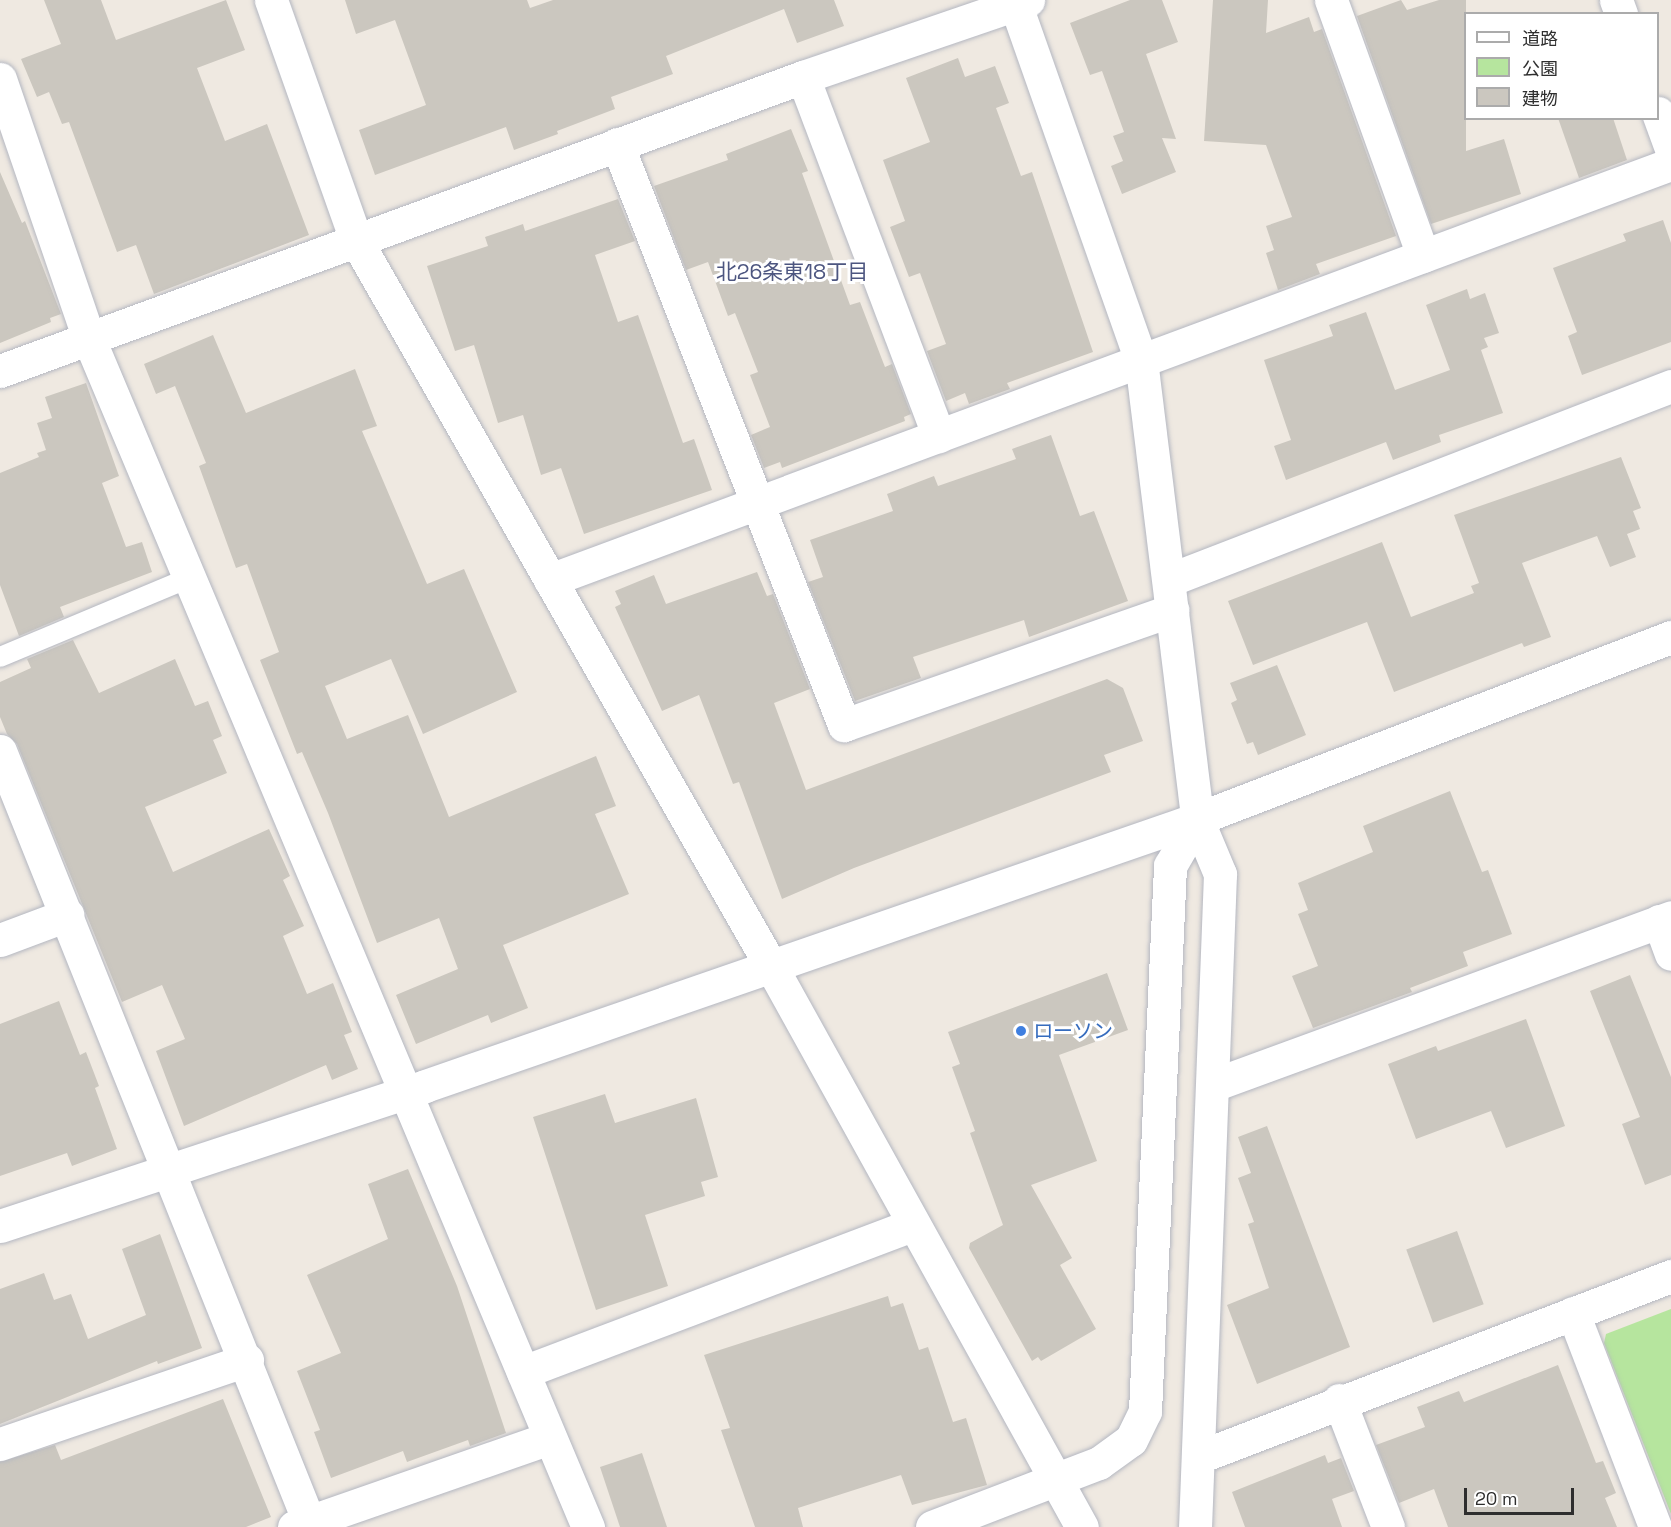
<!DOCTYPE html>
<meta charset="utf-8">
<style>
body{margin:0}
#map{position:relative;width:1671px;height:1527px;overflow:hidden;background:#efe9e1;font-family:"Space Grotesk","Noto Sans JP",sans-serif}
div>[style]{position:absolute}
[style*='--x']{left:calc(var(--x)*1px);top:calc(var(--y)*1px);width:calc(var(--w)*1px);rotate:calc(var(--a)*1deg)}
.green>*{inset:0;background:#b6e59e}
.building>*{inset:0;background:#cbc7bf;transform-origin:0 0}
.roads{filter:drop-shadow(0 0 2px #b4b7c1) drop-shadow(0 0 2px #b4b7c1)}
.lane>*{height:20px;margin:-10px;padding:0 10px;transform-origin:10px;border-radius:10px;background:#fff}
.street>*{height:33px;margin:-16.5px;padding:0 16.5px;transform-origin:16.5px;border-radius:16.5px;background:#fff}
.secondary>*{height:33px;margin:-16.5px;padding:0 16.5px;transform-origin:16.5px;border-radius:16.5px;background:#fff}
.dots>*{width:16px;height:16px;translate:-50% -50%;box-sizing:border-box;border:3px solid #fff;border-radius:50%}
span{translate:-50% -50%;white-space:nowrap;text-align:center;line-height:1.15;-webkit-text-stroke:6px #fff;paint-order:stroke}
.shop-label{font-size:20px;color:#366cbe}
.left{translate:0 -50%;text-align:left}
.neighbourhood-label{font-size:21px;color:#4d5680}
.legend{position:absolute;left:1464px;top:12px;width:195px;height:108px;box-sizing:border-box;background:#fff;border:2px solid #ababab;margin:0;padding:8px 10px;list-style:none;font-size:18px;color:#2e2e2e}
.legend li{display:flex;align-items:center;gap:12px;height:30px}
.legend b{width:30px;border:2px solid #ababab}
.scale{position:absolute;left:1464px;top:1488px;width:110px;height:27px;box-sizing:border-box;border:3px solid #2e2e2e;border-top:0;padding-left:8px;font-size:18px;line-height:21px;white-space:nowrap;color:#2e2e2e;-webkit-text-stroke:4px #fff;paint-order:stroke}
</style>
<div id="map">
<div class="green">
<i style="clip-path:polygon(1671px 1309px,1671px 1514px,1604px 1343px,1606px 1334px)"></i>
</div>
<div class="building">
<i style="clip-path:polygon(44px 0,101px 0,116px 40px,226px 0,245px 50px,197px 68px,225px 141px,267px 124px,309px 235px,154px 294px,136px 245px,117px 252px,69px 122px,62px 124px,49px 92px,37px 97px,21px 59px,61px 44px)"></i>
<i style="clip-path:polygon(345px 0,527px 0,530px 8px,553px 0,834px 0,844px 26px,797px 43px,784px 9px,666px 56px,673px 74px,611px 97px,615px 109px,557px 131px,558px 134px,514px 150px,506px 127px,375px 175px,359px 130px,426px 105px,395px 20px,356px 34px)"></i>
<i style="clip-path:polygon(1130px 0,1162px 0,1178px 42px,1146px 54px,1176px 139px,1162px 138px,1176px 172px,1122px 194px,1111px 166px,1123px 161px,1113px 136px,1124px 132px,1102px 71px,1090px 75px,1070px 23px)"></i>
<i style="clip-path:polygon(1213px 0,1268px 0,1266px 33px,1309px 17px,1314px 32px,1322px 29px,1396px 236px,1316px 264px,1320px 274px,1278px 290px,1266px 253px,1274px 250px,1266px 226px,1292px 217px,1266px 145px,1204px 141px)"></i>
<i style="clip-path:polygon(1401px 0,1407px 10px,1439px 0,1466px 0,1466px 151px,1504px 139px,1521px 194px,1431px 224px,1357px 16px)"></i>
<i style="clip-path:polygon(958px 58px,965px 77px,995px 66px,1009px 103px,996px 108px,1021px 176px,1032px 172px,1093px 352px,1007px 383px,1010px 389px,969px 404px,965px 393px,946px 401px,927px 351px,946px 344px,920px 273px,909px 277px,890px 227px,905px 221px,883px 160px,930px 142px,906px 78px)"></i>
<i style="clip-path:polygon(1558px 118px,1613px 118px,1627px 160px,1579px 178px)"></i>
<i style="clip-path:polygon(791px 129px,808px 171px,802px 173px,850px 305px,860px 302px,883px 362px,885px 367px,892px 364px,911px 414px,904px 417px,905px 421px,782px 468px,780px 462px,764px 468px,751px 435px,770px 427px,750px 375px,758px 372px,735px 313px,728px 316px,708px 262px,686px 270px,654px 186px,728px 160px,726px 154px)"></i>
<i style="clip-path:polygon(0 172px,22px 223px,25px 221px,61px 314px,50px 318px,51px 322px,0 343px)"></i>
<i style="clip-path:polygon(618px 199px,635px 241px,595px 255px,618px 322px,638px 315px,683px 443px,694px 439px,712px 490px,584px 534px,561px 468px,541px 475px,523px 415px,498px 423px,474px 345px,455px 351px,427px 266px,488px 246px,485px 237px,523px 224px,525px 231px)"></i>
<i style="clip-path:polygon(1663px 220px,1671px 243px,1671px 342px,1582px 375px,1568px 336px,1577px 332px,1553px 268px,1626px 241px,1623px 234px)"></i>
<i style="clip-path:polygon(1467px 289px,1470px 299px,1485px 293px,1499px 333px,1484px 338px,1488px 347px,1481px 350px,1503px 413px,1439px 435px,1441px 442px,1393px 460px,1386px 442px,1286px 480px,1274px 446px,1291px 440px,1264px 360px,1333px 336px,1329px 325px,1366px 312px,1395px 390px,1450px 370px,1426px 305px)"></i>
<i style="clip-path:polygon(213px 335px,246px 413px,355px 369px,377px 426px,362px 431px,427px 584px,464px 569px,517px 692px,423px 734px,391px 659px,325px 686px,347px 739px,408px 715px,449px 817px,596px 756px,616px 806px,595px 814px,629px 894px,503px 945px,528px 1008px,491px 1023px,488px 1015px,416px 1044px,396px 995px,458px 969px,439px 918px,377px 943px,328px 813px,302px 752px,297px 754px,260px 660px,279px 652px,247px 564px,236px 568px,199px 466px,206px 463px,175px 386px,156px 394px,144px 364px)"></i>
<i style="clip-path:polygon(86px 383px,119px 476px,102px 483px,126px 547px,142px 542px,152px 572px,60px 607px,64px 617px,19px 636px,0 585px,0 473px,39px 457px,37px 453px,46px 450px,37px 423px,52px 418px,45px 397px)"></i>
<i style="clip-path:polygon(1051px 435px,1080px 516px,1094px 511px,1128px 601px,1029px 637px,1024px 620px,913px 657px,921px 678px,855px 701px,808px 582px,823px 577px,810px 540px,893px 511px,887px 494px,934px 476px,938px 486px,1016px 459px,1012px 449px)"></i>
<i style="clip-path:polygon(1621px 457px,1641px 508px,1633px 511px,1640px 529px,1627px 534px,1636px 557px,1610px 567px,1597px 536px,1522px 563px,1551px 637px,1524px 647px,1522px 643px,1394px 692px,1367px 622px,1253px 665px,1228px 601px,1382px 542px,1411px 617px,1474px 593px,1471px 586px,1479px 583px,1454px 515px)"></i>
<i style="clip-path:polygon(757px 572px,767px 596px,773px 594px,810px 689px,774px 703px,806px 790px,1107px 679px,1123px 688px,1143px 741px,1104px 755px,1111px 772px,854px 868px,782px 899px,739px 782px,733px 784px,699px 695px,662px 711px,615px 607px,621px 604px,615px 591px,654px 575px,666px 604px)"></i>
<i style="clip-path:polygon(73px 640px,99px 693px,175px 659px,195px 706px,208px 701px,222px 736px,213px 740px,227px 773px,145px 807px,173px 872px,269px 829px,290px 876px,283px 880px,304px 926px,283px 936px,307px 994px,333px 983px,352px 1032px,344px 1035px,358px 1069px,332px 1080px,326px 1065px,184px 1126px,156px 1051px,185px 1039px,162px 985px,122px 1002px,17px 744px,7px 734px,0 717px,0 682px,31px 668px,27px 659px)"></i>
<i style="clip-path:polygon(1277px 665px,1306px 735px,1258px 755px,1253px 742px,1247px 744px,1231px 703px,1237px 700px,1230px 683px)"></i>
<i style="clip-path:polygon(1450px 791px,1482px 872px,1488px 870px,1512px 934px,1463px 952px,1468px 966px,1410px 988px,1412px 992px,1313px 1028px,1292px 976px,1318px 966px,1298px 914px,1308px 910px,1298px 883px,1373px 852px,1363px 826px)"></i>
<i style="clip-path:polygon(1107px 973px,1128px 1030px,1059px 1055px,1097px 1161px,1031px 1185px,1072px 1258px,1060px 1265px,1096px 1329px,1041px 1361px,1038px 1357px,1032px 1361px,969px 1248px,970px 1243px,1003px 1225px,970px 1133px,975px 1131px,952px 1067px,960px 1064px,948px 1032px)"></i>
<i style="clip-path:polygon(1630px 975px,1671px 1077px,1671px 1175px,1645px 1185px,1622px 1124px,1640px 1117px,1590px 991px)"></i>
<i style="clip-path:polygon(59px 1001px,80px 1055px,86px 1052px,99px 1086px,95px 1088px,117px 1149px,72px 1166px,67px 1153px,0 1176px,0 1024px)"></i>
<i style="clip-path:polygon(1526px 1019px,1565px 1126px,1506px 1148px,1491px 1111px,1416px 1139px,1388px 1064px,1436px 1046px,1438px 1051px)"></i>
<i style="clip-path:polygon(605px 1094px,615px 1123px,696px 1098px,718px 1177px,701px 1182px,705px 1196px,645px 1215px,668px 1286px,596px 1310px,533px 1117px)"></i>
<i style="clip-path:polygon(1267px 1126px,1350px 1347px,1257px 1384px,1227px 1305px,1269px 1288px,1248px 1224px,1254px 1222px,1238px 1178px,1251px 1173px,1238px 1137px)"></i>
<i style="clip-path:polygon(408px 1169px,457px 1286px,506px 1433px,470px 1446px,468px 1440px,407px 1462px,403px 1451px,331px 1478px,314px 1432px,320px 1430px,297px 1371px,341px 1353px,307px 1275px,388px 1239px,368px 1184px)"></i>
<i style="left:1457px;top:1231px;width:78px;height:54px;rotate:70deg"></i>
<i style="clip-path:polygon(160px 1234px,202px 1348px,158px 1364px,157px 1361px,0 1424px,0 1289px,44px 1273px,54px 1300px,71px 1294px,88px 1339px,146px 1315px,122px 1249px)"></i>
<i style="clip-path:polygon(888px 1296px,891px 1307px,903px 1303px,919px 1350px,928px 1347px,953px 1422px,966px 1418px,987px 1485px,912px 1505px,901px 1475px,798px 1508px,803px 1527px,755px 1527px,721px 1430px,730px 1428px,704px 1355px)"></i>
<i style="clip-path:polygon(1558px 1365px,1596px 1463px,1603px 1461px,1616px 1493px,1605px 1498px,1617px 1527px,1448px 1527px,1434px 1489px,1399px 1503px,1376px 1445px,1425px 1427px,1417px 1407px,1459px 1391px,1464px 1402px)"></i>
<i style="clip-path:polygon(223px 1399px,271px 1517px,246px 1527px,0 1527px,0 1462px,55px 1445px,61px 1460px)"></i>
<i style="clip-path:polygon(642px 1453px,667px 1527px,620px 1527px,600px 1467px)"></i>
<i style="clip-path:polygon(1325px 1455px,1328px 1463px,1341px 1458px,1354px 1491px,1332px 1499px,1342px 1527px,1245px 1527px,1232px 1492px)"></i>
</div>
<div class="roads">
<div class="lane">
<i style="--x:0;--y:657;--w:205;--a:-22.7"></i>
</div>
<div class="street">
<i style="--x:271;--y:0;--w:255;--a:70.5"></i>
<i style="--x:356;--y:240;--w:836;--a:60.25"></i>
<i style="--x:771;--y:966;--w:641;--a:61"></i>
<i style="--x:1014;--y:0;--w:382;--a:70.6"></i>
<i style="--x:1141;--y:360;--w:462;--a:83"></i>
<i style="--x:1197;--y:819;--w:60;--a:67.3"></i>
<i style="--x:1220;--y:874;--w:653;--a:92.19"></i>
<i style="--x:1331;--y:0;--w:272;--a:70.2"></i>
<i style="--x:1616;--y:0;--w:15;--a:70"></i>
<i style="--x:803;--y:77;--w:384;--a:69.3"></i>
<i style="--x:0;--y:79;--w:275;--a:71.1"></i>
<i style="--x:89;--y:339;--w:1289;--a:67.22"></i>
<i style="--x:1658;--y:113;--w:38;--a:70"></i>
<i style="--x:617;--y:144;--w:624;--a:68.66"></i>
<i style="--x:844;--y:725;--w:348;--a:-19.3"></i>
<i style="--x:0;--y:371;--w:855;--a:-20.11"></i>
<i style="--x:803;--y:77;--w:238;--a:-18.9"></i>
<i style="--x:550;--y:580;--w:1196;--a:-20.36"></i>
<i style="--x:1169;--y:580;--w:538;--a:-21.13"></i>
<i style="--x:0;--y:751;--w:831;--a:68.16"></i>
<i style="--x:1659;--y:921;--w:35;--a:70"></i>
<i style="--x:0;--y:940;--w:72;--a:-20.5"></i>
<i style="--x:1213;--y:1085;--w:488;--a:-20.1"></i>
<i style="--x:1573;--y:1313;--w:229;--a:69"></i>
<i style="--x:523;--y:1372;--w:417;--a:-20.7"></i>
<i style="--x:1339;--y:1400;--w:136;--a:68.9"></i>
<i style="--x:0;--y:1444;--w:261;--a:-18.8"></i>
<i style="--x:1199;--y:1457;--w:506;--a:-20.98"></i>
<i style="--x:294;--y:1527;--w:271;--a:-19.2"></i>
<i style="--x:932;--y:1527;--w:179;--a:-21"></i>
<i style="--x:1099;--y:1463;--w:39;--a:-36"></i>
<i style="--x:1131;--y:1440;--w:32;--a:-64"></i>
<i style="--x:1145;--y:1411;--w:546;--a:-87.37"></i>
<i style="--x:1170;--y:866;--w:54;--a:-60.1"></i>
</div>
<div class="secondary">
<i style="--x:0;--y:1226;--w:447;--a:-18.2"></i>
<i style="--x:425;--y:1086;--w:817;--a:-19.08"></i>
<i style="--x:1197;--y:819;--w:508;--a:-21.01"></i>
</div>
</div>
<div class="dots">
<i style="left:1021px;top:1031px;background:#3f7fe0"></i>
</div>
<div class="shop-label">
<span class="left" style="left:1033px;top:1031px">ローソン</span>
</div>
<div class="neighbourhood-label">
<span style="left:792px;top:272px">北26条東18丁目</span>
</div>
<ul class="legend">
<li><b style="height:8px;background:#fff"></b>道路</li>
<li><b style="height:16px;background:#b6e59e"></b>公園</li>
<li><b style="height:16px;background:#cbc7bf"></b>建物</li>
</ul>
<div class="scale">20 m</div>
</div>
